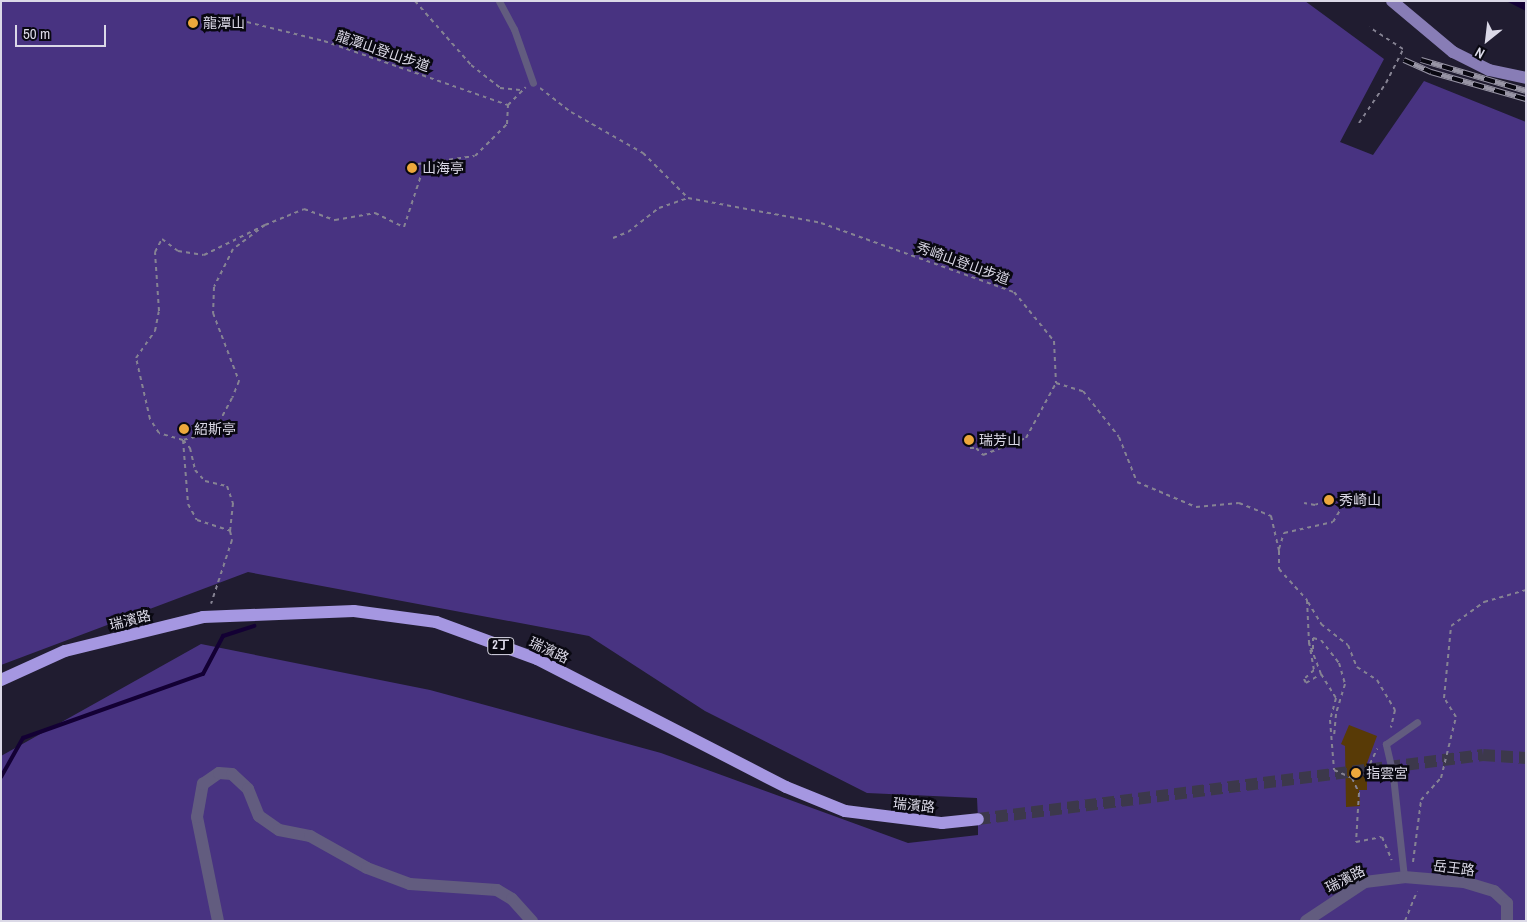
<!DOCTYPE html>
<meta charset="utf-8">
<style>
body{margin:0}
#map{position:relative;width:1527px;height:922px;overflow:hidden;background:#201c30;font-family:"Archivo Narrow","Noto Sans TC",sans-serif}
div>[style]{position:absolute}
[style*='--x']{left:calc(var(--x)*1px);top:calc(var(--y)*1px);width:calc(var(--w)*1px);rotate:calc(var(--a)*1deg)}
.forest>*{inset:0;background:#483381}
.water>*{inset:0;background:#130034}
.stream>*{height:4px;margin:-2px;padding:0 2px;transform-origin:2px;border-radius:2px;background:#130034}
.building>*{inset:0;background:#583a06;transform-origin:0 0}
.round{border-radius:50%}
.primary-tunnel>*{height:12px;margin-top:-6px;transform-origin:0;background:repeating-linear-gradient(90deg,#3c384b 0 12px,transparent 0 18px)}
.path>*{height:2px;margin-top:-1px;transform-origin:0;background:repeating-linear-gradient(90deg,#868393 0 4px,transparent 0 8px)}
.service>*{height:7px;margin:-3.5px;padding:0 3.5px;transform-origin:3.5px;border-radius:3.5px;background:#625c7f}
.tertiary>*{height:12px;margin:-6px;padding:0 6px;transform-origin:6px;border-radius:6px;background:#625c7f}
.secondary>*{height:12px;margin:-6px;padding:0 6px;transform-origin:6px;border-radius:6px;background:#887db6}
.primary>*{height:12px;margin:-6px;padding:0 6px;transform-origin:6px;border-radius:6px;background:#a597e1}
.rail>*{height:5.5px;margin-top:-2.75px;transform-origin:0;background:repeating-linear-gradient(90deg,#090811 0 11px,#9895a5 0 22px);box-sizing:border-box;border-block:1px solid #9895a5}
.dots>*{width:14px;height:14px;translate:-50% -50%;box-sizing:border-box;border:2px solid #090811;border-radius:50%}
span{translate:-50% -50%;white-space:nowrap;text-align:center;line-height:1.15;-webkit-text-stroke:5px #090811;paint-order:stroke}
.shield-label span{padding:1px 4px;background:#090811;border:1px solid;border-radius:4px;-webkit-text-stroke-width:0}
.shield-label{font-size:12px;color:#dbd9e7;font-weight:700}
.poi-label{font-size:14px;color:#dbd9e7}
.left{translate:0 -50%;text-align:left}
.street-label{font-size:14px;color:#dbd9e7}
.frame{position:absolute;inset:0;border:2px solid #dbd9e7;pointer-events:none}
.north{position:absolute;left:1462px;top:15px;width:50px;height:50px;-webkit-text-stroke:4px #090811;paint-order:stroke;rotate:209deg;font-size:14px;font-weight:700;line-height:20px;text-align:center;color:#dbd9e7}
.north::after{content:'';display:block;margin:auto;width:18px;height:22px;background:#dbd9e7;clip-path:polygon(50% 0,100% 100%,50% 72%,0 100%)}
.scale{position:absolute;left:15px;top:25px;width:91px;height:22px;box-sizing:border-box;border:2px solid #dbd9e7;border-top:0;padding-left:6px;font-size:15px;line-height:18px;white-space:nowrap;color:#dbd9e7;-webkit-text-stroke:4px #090811;paint-order:stroke}
</style>
<div id="map">
<div class="forest">
<i style="clip-path:polygon(1px 1px,1305px 1px,1384px 59px,1340px 142px,1373px 155px,1424px 81px,1526px 122px,1526px 921px,1px 921px,1px 756px,201px 644px,430px 690px,661px 753px,908px 843px,978px 835px,978px 819px,977px 798px,867px 793px,705px 711px,589px 636px,248px 572px,1px 665px)"></i>
</div>
<div class="water">
<i style="clip-path:polygon(1506px 1px,1526px 1px,1526px 11px)"></i>
</div>
<div class="stream">
<i style="--x:1;--y:777;--w:45;--a:-60.6"></i>
<i style="--x:23;--y:738;--w:191;--a:-19.6"></i>
<i style="--x:203;--y:674;--w:43;--a:-62.2"></i>
<i style="--x:223;--y:636;--w:33;--a:-18"></i>
</div>
<div class="building">
<i class="round" style="left:203px;top:16px;width:14px;height:14px"></i>
<i style="left:409px;top:161px;width:9px;height:10px;rotate:18deg"></i>
<i class="round" style="left:179px;top:424px;width:10px;height:10px"></i>
<i style="clip-path:polygon(1349px 725px,1377px 736px,1367px 763px,1367px 790px,1359px 790px,1360px 806px,1346px 807px,1345px 746px,1341px 744px)"></i>
</div>
<div class="primary-tunnel">
<i style="--x:978;--y:819;--w:509;--a:-7.22"></i>
<i style="--x:1483;--y:755;--w:43;--a:4"></i>
</div>
<div class="path">
<i style="--x:415;--y:1;--w:85;--a:48.8"></i>
<i style="--x:471;--y:65;--w:37;--a:38"></i>
<i style="--x:500;--y:88;--w:20;--a:6"></i>
<i style="--x:216;--y:20;--w:31;--a:4"></i>
<i style="--x:247;--y:22;--w:79;--a:13.9"></i>
<i style="--x:324;--y:41;--w:195;--a:19.2"></i>
<i style="--x:540;--y:88;--w:39;--a:38"></i>
<i style="--x:571;--y:112;--w:83;--a:29.7"></i>
<i style="--x:643;--y:153;--w:64;--a:45"></i>
<i style="--x:688;--y:198;--w:135;--a:10.6"></i>
<i style="--x:821;--y:223;--w:205;--a:19.7"></i>
<i style="--x:1014;--y:292;--w:63;--a:50.8"></i>
<i style="--x:1054;--y:341;--w:42;--a:87.3"></i>
<i style="--x:1056;--y:383;--w:28;--a:17"></i>
<i style="--x:1083;--y:391;--w:58;--a:52"></i>
<i style="--x:1119;--y:437;--w:48;--a:68.2"></i>
<i style="--x:1137;--y:482;--w:64;--a:23"></i>
<i style="--x:1196;--y:507;--w:43;--a:-5.3"></i>
<i style="--x:1239;--y:503;--w:35;--a:22"></i>
<i style="--x:1271;--y:516;--w:36;--a:77"></i>
<i style="--x:1279;--y:551;--w:18;--a:90"></i>
<i style="--x:1279;--y:569;--w:42;--a:47.9"></i>
<i style="--x:1307;--y:600;--w:42;--a:87.3"></i>
<i style="--x:508;--y:105;--w:25;--a:-45"></i>
<i style="--x:1359;--y:123;--w:48;--a:-56"></i>
<i style="--x:1386;--y:83;--w:38;--a:-63"></i>
<i style="--x:1403;--y:49;--w:40;--a:-147.1"></i>
<i style="--x:418;--y:164;--w:7;--a:-8"></i>
<i style="--x:265;--y:225;--w:40;--a:143"></i>
<i style="--x:233;--y:249;--w:42;--a:116.6"></i>
<i style="--x:214;--y:287;--w:26;--a:92"></i>
<i style="--x:213;--y:313;--w:73;--a:69.1"></i>
<i style="--x:239;--y:381;--w:18;--a:112"></i>
<i style="--x:232;--y:398;--w:27;--a:118"></i>
<i style="--x:219;--y:422;--w:21;--a:141"></i>
<i style="--x:203;--y:435;--w:21;--a:166"></i>
<i style="--x:183;--y:440;--w:25;--a:-164"></i>
<i style="--x:159;--y:433;--w:17;--a:-123"></i>
<i style="--x:150;--y:419;--w:63;--a:-102.9"></i>
<i style="--x:136;--y:358;--w:33;--a:-55"></i>
<i style="--x:155;--y:331;--w:20;--a:-79"></i>
<i style="--x:159;--y:311;--w:59;--a:-93.9"></i>
<i style="--x:155;--y:252;--w:15;--a:-62"></i>
<i style="--x:162;--y:239;--w:20;--a:37"></i>
<i style="--x:178;--y:251;--w:26;--a:9"></i>
<i style="--x:204;--y:255;--w:68;--a:-26.2"></i>
<i style="--x:265;--y:225;--w:42;--a:-22.3"></i>
<i style="--x:304;--y:209;--w:33;--a:20"></i>
<i style="--x:335;--y:220;--w:41;--a:-9.9"></i>
<i style="--x:375;--y:213;--w:32;--a:26"></i>
<i style="--x:404;--y:227;--w:67;--a:-71.8"></i>
<i style="--x:425;--y:163;--w:50;--a:-8"></i>
<i style="--x:475;--y:156;--w:45;--a:-45"></i>
<i style="--x:507;--y:124;--w:19;--a:-87"></i>
<i style="--x:613;--y:238;--w:16;--a:-22"></i>
<i style="--x:628;--y:232;--w:39;--a:-38"></i>
<i style="--x:659;--y:208;--w:31;--a:-19"></i>
<i style="--x:183;--y:440;--w:64;--a:85.5"></i>
<i style="--x:188;--y:504;--w:18;--a:61"></i>
<i style="--x:197;--y:520;--w:35;--a:18"></i>
<i style="--x:230;--y:531;--w:9;--a:77"></i>
<i style="--x:232;--y:540;--w:67;--a:108.2"></i>
<i style="--x:183;--y:440;--w:11;--a:49"></i>
<i style="--x:190;--y:448;--w:23;--a:77"></i>
<i style="--x:195;--y:470;--w:15;--a:48"></i>
<i style="--x:205;--y:481;--w:23;--a:13"></i>
<i style="--x:227;--y:486;--w:18;--a:71"></i>
<i style="--x:233;--y:503;--w:28;--a:96"></i>
<i style="--x:970;--y:448;--w:6;--a:0"></i>
<i style="--x:976;--y:448;--w:10;--a:45"></i>
<i style="--x:983;--y:455;--w:46;--a:-21.6"></i>
<i style="--x:1026;--y:438;--w:63;--a:-61.4"></i>
<i style="--x:1279;--y:549;--w:17;--a:-73"></i>
<i style="--x:1284;--y:533;--w:50;--a:-12.7"></i>
<i style="--x:1333;--y:522;--w:31;--a:-59"></i>
<i style="--x:1349;--y:495;--w:35;--a:164"></i>
<i style="--x:1315;--y:505;--w:11;--a:-170"></i>
<i style="--x:1308;--y:602;--w:26;--a:59"></i>
<i style="--x:1321;--y:624;--w:34;--a:38"></i>
<i style="--x:1348;--y:645;--w:24;--a:68"></i>
<i style="--x:1357;--y:667;--w:24;--a:33"></i>
<i style="--x:1377;--y:680;--w:35;--a:59"></i>
<i style="--x:1395;--y:710;--w:18;--a:103"></i>
<i style="--x:1313;--y:649;--w:11;--a:-90"></i>
<i style="--x:1313;--y:638;--w:8;--a:14"></i>
<i style="--x:1321;--y:640;--w:29;--a:52"></i>
<i style="--x:1339;--y:663;--w:22;--a:74"></i>
<i style="--x:1345;--y:684;--w:31;--a:107"></i>
<i style="--x:1336;--y:714;--w:23;--a:95"></i>
<i style="--x:1321;--y:674;--w:34;--a:-111"></i>
<i style="--x:1309;--y:642;--w:28;--a:80"></i>
<i style="--x:1314;--y:670;--w:13;--a:138"></i>
<i style="--x:1304;--y:679;--w:4;--a:63"></i>
<i style="--x:1306;--y:683;--w:17;--a:-31"></i>
<i style="--x:1321;--y:674;--w:28;--a:58"></i>
<i style="--x:1336;--y:698;--w:23;--a:105"></i>
<i style="--x:1330;--y:720;--w:50;--a:85.4"></i>
<i style="--x:1334;--y:770;--w:20;--a:24"></i>
<i style="--x:1352;--y:778;--w:17;--a:65"></i>
<i style="--x:1359;--y:793;--w:49;--a:93.5"></i>
<i style="--x:1356;--y:842;--w:26;--a:-11"></i>
<i style="--x:1382;--y:837;--w:25;--a:67"></i>
<i style="--x:1352;--y:778;--w:23;--a:-38"></i>
<i style="--x:1370;--y:764;--w:17;--a:-65"></i>
<i style="--x:1413;--y:862;--w:63;--a:-82.6"></i>
<i style="--x:1421;--y:800;--w:30;--a:-48"></i>
<i style="--x:1441;--y:778;--w:63;--a:-76.2"></i>
<i style="--x:1456;--y:717;--w:22;--a:-122"></i>
<i style="--x:1444;--y:698;--w:72;--a:-84.4"></i>
<i style="--x:1451;--y:626;--w:41;--a:-36"></i>
<i style="--x:1484;--y:602;--w:44;--a:-15.9"></i>
<i style="--x:1405;--y:921;--w:32;--a:-68"></i>
</div>
<div class="service">
<i style="--x:499;--y:1;--w:32;--a:62"></i>
<i style="--x:514;--y:29;--w:57;--a:70.6"></i>
<i style="--x:1404;--y:877;--w:103;--a:-96.2"></i>
<i style="--x:1393;--y:775;--w:32;--a:-103"></i>
<i style="--x:1386;--y:744;--w:38;--a:-35"></i>
</div>
<div class="tertiary">
<i style="--x:218;--y:921;--w:106;--a:-101.4"></i>
<i style="--x:197;--y:817;--w:34;--a:-80"></i>
<i style="--x:203;--y:784;--w:19;--a:-35"></i>
<i style="--x:219;--y:773;--w:13;--a:4"></i>
<i style="--x:232;--y:774;--w:22;--a:43"></i>
<i style="--x:248;--y:789;--w:29;--a:68"></i>
<i style="--x:259;--y:816;--w:24;--a:35"></i>
<i style="--x:279;--y:830;--w:32;--a:11"></i>
<i style="--x:310;--y:836;--w:65;--a:29.3"></i>
<i style="--x:367;--y:868;--w:46;--a:20.4"></i>
<i style="--x:410;--y:884;--w:87;--a:3.9"></i>
<i style="--x:497;--y:890;--w:17;--a:31"></i>
<i style="--x:512;--y:899;--w:30;--a:48"></i>
<i style="--x:1306;--y:921;--w:71;--a:-33.5"></i>
<i style="--x:1365;--y:882;--w:39;--a:-7"></i>
<i style="--x:1404;--y:877;--w:60;--a:4.8"></i>
<i style="--x:1464;--y:882;--w:31;--a:17"></i>
<i style="--x:1494;--y:891;--w:18;--a:43"></i>
<i style="--x:1507;--y:903;--w:18;--a:90"></i>
</div>
<div class="secondary">
<i style="--x:1392;--y:1;--w:80;--a:39.9"></i>
<i style="--x:1453;--y:52;--w:40;--a:26.6"></i>
<i style="--x:1489;--y:70;--w:38;--a:12"></i>
</div>
<div class="primary">
<i style="--x:1;--y:680;--w:70;--a:-24.4"></i>
<i style="--x:65;--y:651;--w:142;--a:-13.8"></i>
<i style="--x:203;--y:617;--w:151;--a:-2.3"></i>
<i style="--x:354;--y:611;--w:83;--a:7.6"></i>
<i style="--x:436;--y:622;--w:108;--a:20.1"></i>
<i style="--x:537;--y:659;--w:280;--a:27.2"></i>
<i style="--x:786;--y:787;--w:64;--a:22.1"></i>
<i style="--x:845;--y:811;--w:98;--a:7.1"></i>
<i style="--x:942;--y:823;--w:36;--a:-6"></i>
</div>
<div class="rail">
<i style="--x:1404;--y:60;--w:30;--a:24"></i>
<i style="--x:1431;--y:72;--w:99;--a:15.9"></i>
<i style="--x:1421;--y:60;--w:109;--a:16.4"></i>
</div>
<div class="dots">
<i style="left:193px;top:23px;background:#eda83c"></i>
<i style="left:412px;top:168px;background:#eda83c"></i>
<i style="left:184px;top:429px;background:#eda83c"></i>
<i style="left:969px;top:440px;background:#eda83c"></i>
<i style="left:1329px;top:500px;background:#eda83c"></i>
<i style="left:1356px;top:773px;background:#eda83c"></i>
</div>
<div class="shield-label">
<span style="left:501px;top:646px">2丁</span>
</div>
<div class="poi-label">
<span class="left" style="left:203px;top:23px">龍潭山</span>
<span class="left" style="left:422px;top:168px">山海亭</span>
<span class="left" style="left:194px;top:429px">紹斯亭</span>
<span class="left" style="left:979px;top:440px">瑞芳山</span>
<span class="left" style="left:1339px;top:500px">秀崎山</span>
<span class="left" style="left:1366px;top:773px">指雲宮</span>
</div>
<div class="street-label">
<span style="left:383px;top:51px;rotate:19deg">龍潭山登山步道</span>
<span style="left:963px;top:263px;rotate:20deg">秀崎山登山步道</span>
<span style="left:130px;top:620px;rotate:-14deg">瑞濱路</span>
<span style="left:549px;top:650px;rotate:25deg">瑞濱路</span>
<span style="left:914px;top:805px;rotate:6deg">瑞濱路</span>
<span style="left:1454px;top:868px;rotate:7deg">岳王路</span>
<span style="left:1345px;top:879px;rotate:-27deg">瑞濱路</span>
</div>
<div class="frame"></div>
<div class="north">N</div>
<div class="scale">50 m</div>
</div>
